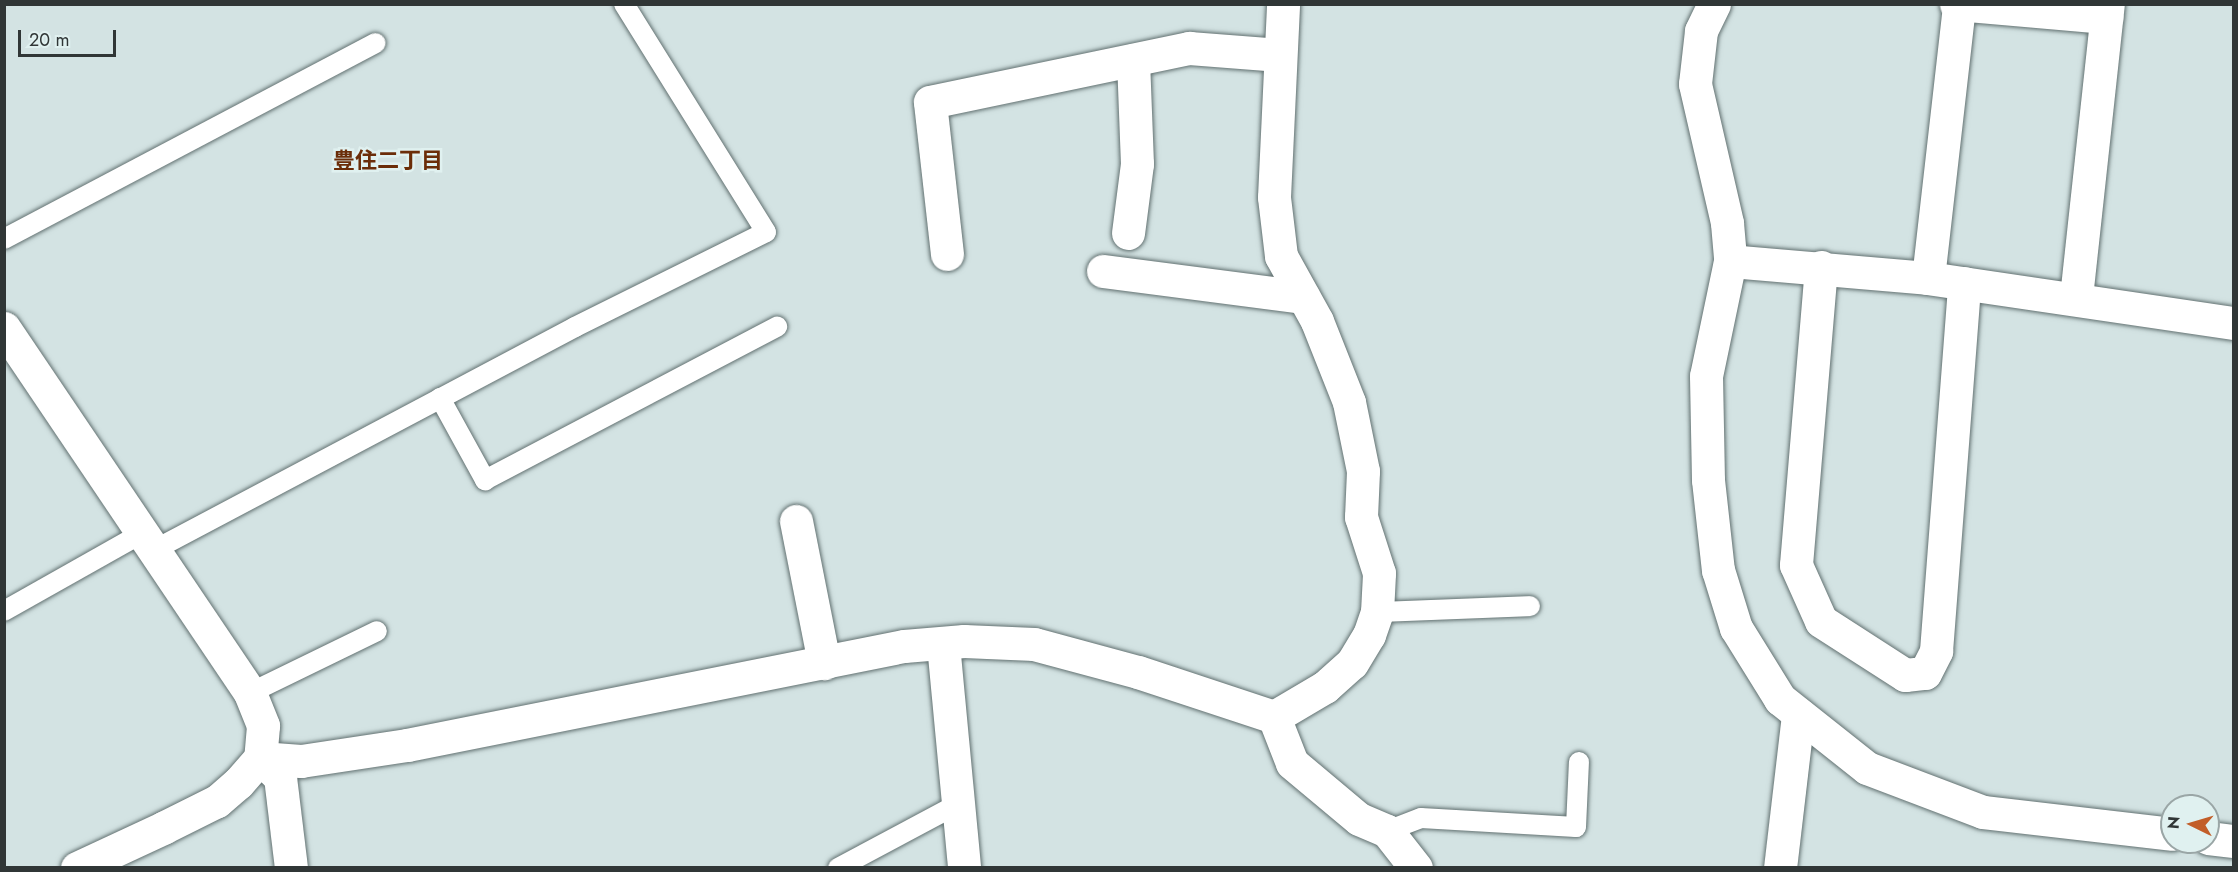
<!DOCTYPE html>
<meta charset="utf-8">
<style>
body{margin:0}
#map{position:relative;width:2238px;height:872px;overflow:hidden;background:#d3e3e3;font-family:Jost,"Noto Sans JP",sans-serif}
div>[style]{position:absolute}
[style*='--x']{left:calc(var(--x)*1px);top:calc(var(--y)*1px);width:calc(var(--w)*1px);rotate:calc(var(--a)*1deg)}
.roads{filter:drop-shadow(0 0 2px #627171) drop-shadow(0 0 2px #627171)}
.service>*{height:20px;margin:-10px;padding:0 10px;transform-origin:10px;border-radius:10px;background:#fff}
.minor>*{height:33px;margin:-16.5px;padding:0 16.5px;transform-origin:16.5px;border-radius:16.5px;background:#fff}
.tertiary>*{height:33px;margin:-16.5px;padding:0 16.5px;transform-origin:16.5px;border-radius:16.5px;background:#fff}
span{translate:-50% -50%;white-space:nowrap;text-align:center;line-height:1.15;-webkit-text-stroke:5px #e0f1f0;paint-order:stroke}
.neighbourhood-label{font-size:22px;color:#6b2d09;font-weight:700}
.frame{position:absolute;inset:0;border:6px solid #303636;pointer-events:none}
.north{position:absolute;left:2160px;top:794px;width:60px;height:60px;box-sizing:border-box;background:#e0f1f0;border:2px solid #9aa6a6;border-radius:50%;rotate:275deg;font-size:16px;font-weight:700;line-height:24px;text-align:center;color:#303636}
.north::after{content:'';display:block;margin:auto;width:21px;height:27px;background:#c25e29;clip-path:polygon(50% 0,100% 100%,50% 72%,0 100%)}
.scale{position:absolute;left:18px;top:30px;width:98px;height:27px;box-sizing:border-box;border:3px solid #303636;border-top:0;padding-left:8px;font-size:18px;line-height:21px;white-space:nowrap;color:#303636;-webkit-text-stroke:4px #e0f1f0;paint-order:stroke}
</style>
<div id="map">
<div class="roads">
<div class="service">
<i style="--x:4;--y:239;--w:420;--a:-27.8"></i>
<i style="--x:440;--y:398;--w:94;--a:61.2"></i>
<i style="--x:485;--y:480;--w:330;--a:-27.7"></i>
<i style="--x:156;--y:549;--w:474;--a:-27.9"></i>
<i style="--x:575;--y:327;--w:213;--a:-26.4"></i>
<i style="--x:766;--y:232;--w:269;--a:-121.9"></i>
<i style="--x:4;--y:611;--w:161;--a:-29.4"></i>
<i style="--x:1377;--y:612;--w:153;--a:-2.2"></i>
<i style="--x:250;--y:693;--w:141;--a:-26"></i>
<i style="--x:1387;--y:831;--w:36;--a:-21"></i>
<i style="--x:1421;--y:818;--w:155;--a:3.3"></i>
<i style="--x:1576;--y:827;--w:65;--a:-87.4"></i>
<i style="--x:838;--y:868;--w:136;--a:-28.1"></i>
</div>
<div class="minor">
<i style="--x:1714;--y:4;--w:30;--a:116"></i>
<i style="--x:1701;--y:31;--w:53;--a:96.5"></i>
<i style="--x:1695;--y:84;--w:143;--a:77"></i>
<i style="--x:1727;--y:223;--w:38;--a:85"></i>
<i style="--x:1730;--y:261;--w:117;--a:101.8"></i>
<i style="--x:1706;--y:376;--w:104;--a:88.9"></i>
<i style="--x:1708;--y:480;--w:91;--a:83.7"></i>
<i style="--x:1718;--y:570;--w:61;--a:72.8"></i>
<i style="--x:1736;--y:628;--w:84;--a:58.2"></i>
<i style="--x:1780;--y:699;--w:111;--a:38.4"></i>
<i style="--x:1867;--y:768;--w:124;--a:20.8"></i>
<i style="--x:1983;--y:812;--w:190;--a:6.6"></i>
<i style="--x:1956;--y:4;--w:151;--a:5"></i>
<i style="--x:1128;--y:233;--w:70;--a:-82.6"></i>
<i style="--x:1137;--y:164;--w:104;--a:-92.2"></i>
<i style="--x:947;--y:254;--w:153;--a:-96.4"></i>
<i style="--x:930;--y:102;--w:265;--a:-11.8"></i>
<i style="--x:1189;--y:48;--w:91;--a:4.4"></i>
<i style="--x:1730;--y:261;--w:199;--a:4.9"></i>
<i style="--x:1928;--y:278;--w:309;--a:8.4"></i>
<i style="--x:1821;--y:267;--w:299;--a:94.8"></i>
<i style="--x:1796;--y:565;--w:61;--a:65.9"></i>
<i style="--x:1821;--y:621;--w:100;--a:32.7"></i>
<i style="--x:1905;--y:675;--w:20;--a:-6"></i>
<i style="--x:1925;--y:673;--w:25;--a:-63"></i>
<i style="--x:1936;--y:651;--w:369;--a:-85.6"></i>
<i style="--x:1103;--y:271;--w:202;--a:7.4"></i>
<i style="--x:1928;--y:278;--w:275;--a:-83.5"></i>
<i style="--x:2076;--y:297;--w:295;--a:-83.8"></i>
<i style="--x:796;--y:521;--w:145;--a:78.8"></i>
<i style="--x:943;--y:644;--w:225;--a:84.6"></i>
<i style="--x:1274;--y:717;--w:49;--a:68.6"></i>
<i style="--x:1292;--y:763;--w:87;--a:39.9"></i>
<i style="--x:1359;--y:819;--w:30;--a:23"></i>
<i style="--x:1387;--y:831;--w:47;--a:51.9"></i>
<i style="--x:260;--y:758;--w:41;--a:4.2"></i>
<i style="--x:301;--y:761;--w:107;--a:-8.6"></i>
<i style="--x:407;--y:745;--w:507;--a:-11.27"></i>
<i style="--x:904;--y:646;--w:60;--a:-4.8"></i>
<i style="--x:964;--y:641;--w:70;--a:2.5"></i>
<i style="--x:1034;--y:644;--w:108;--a:15.1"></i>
<i style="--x:1138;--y:672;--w:143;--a:18.3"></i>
<i style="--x:1274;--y:717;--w:59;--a:-30.5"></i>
<i style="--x:1325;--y:687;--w:36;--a:-42"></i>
<i style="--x:1352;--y:663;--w:33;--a:-59"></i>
<i style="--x:1369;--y:635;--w:24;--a:-71"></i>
<i style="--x:1377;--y:612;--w:39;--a:-87"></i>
<i style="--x:1379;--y:573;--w:59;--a:-107.8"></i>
<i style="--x:1361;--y:517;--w:46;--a:-87.5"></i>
<i style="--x:1363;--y:471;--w:70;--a:-101.5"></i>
<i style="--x:1349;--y:402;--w:87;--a:-111.6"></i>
<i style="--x:1317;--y:321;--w:74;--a:-119"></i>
<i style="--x:1281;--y:256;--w:59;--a:-96.8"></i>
<i style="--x:1274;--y:197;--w:193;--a:-87.3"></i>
<i style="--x:260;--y:758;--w:28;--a:44"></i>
<i style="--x:280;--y:777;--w:92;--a:83.1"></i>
<i style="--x:2208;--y:838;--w:26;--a:7"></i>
<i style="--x:77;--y:868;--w:95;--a:-24.9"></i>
<i style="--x:1780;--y:868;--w:155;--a:-83.3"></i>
</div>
<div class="tertiary">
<i style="--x:4;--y:328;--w:440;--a:56"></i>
<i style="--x:250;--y:693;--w:35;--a:68"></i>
<i style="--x:263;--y:726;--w:32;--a:95"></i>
<i style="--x:260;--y:758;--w:33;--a:131"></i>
<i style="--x:238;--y:783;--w:28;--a:139"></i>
<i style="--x:217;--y:801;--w:60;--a:153.4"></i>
</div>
</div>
<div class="neighbourhood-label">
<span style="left:388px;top:161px">豊住二丁目</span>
</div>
<div class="frame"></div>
<div class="north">N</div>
<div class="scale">20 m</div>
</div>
